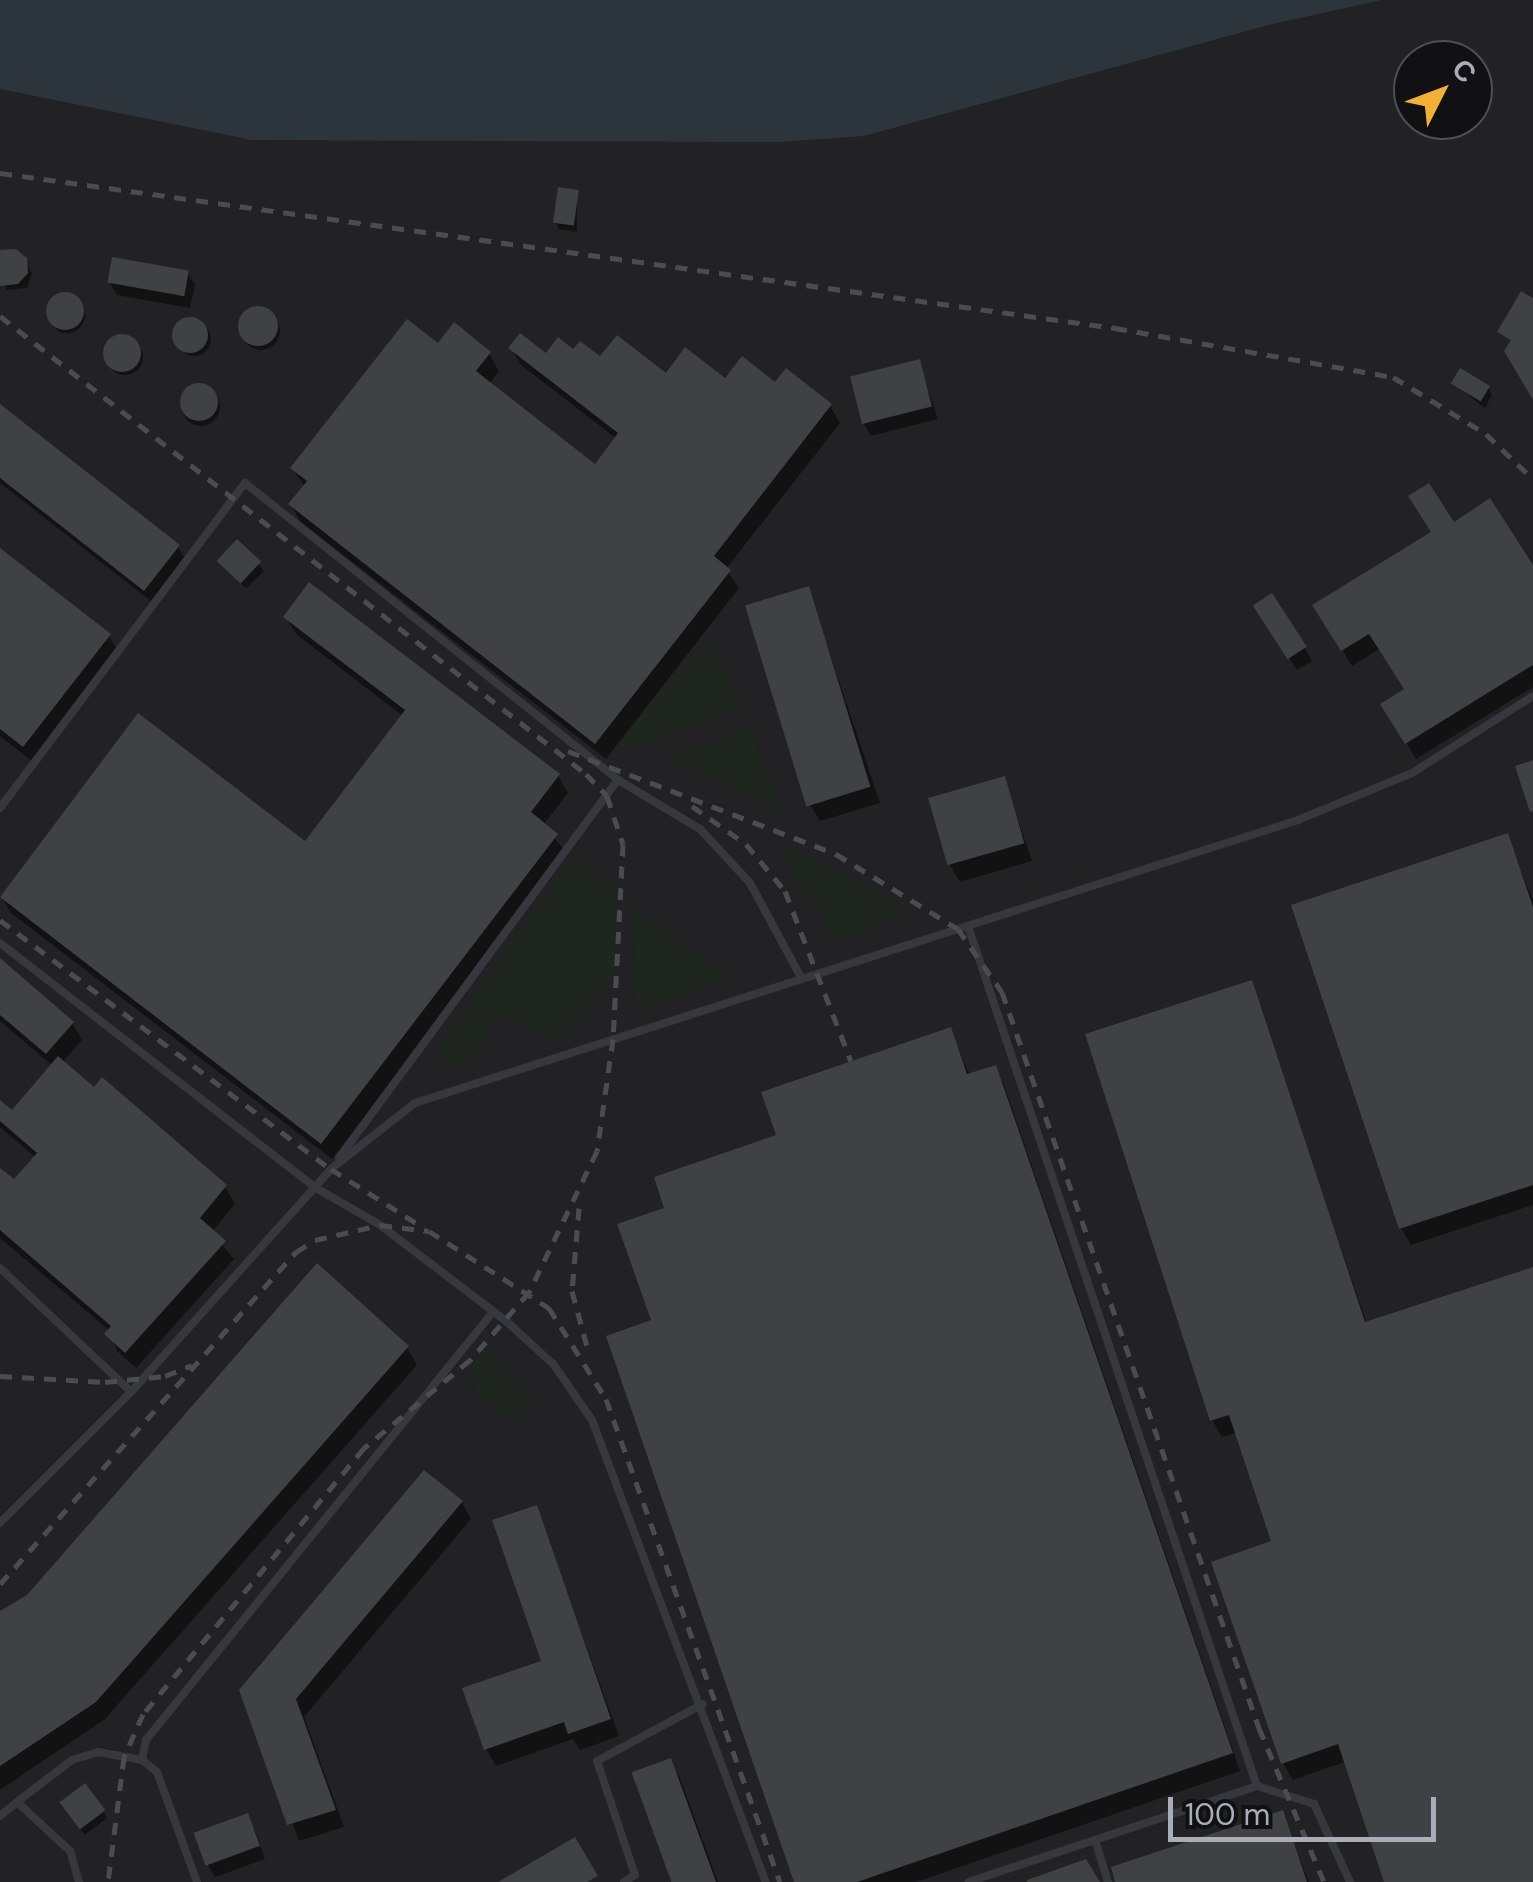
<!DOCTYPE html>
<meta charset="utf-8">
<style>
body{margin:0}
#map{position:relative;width:1533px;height:1882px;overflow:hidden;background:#161618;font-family:"DM Sans",sans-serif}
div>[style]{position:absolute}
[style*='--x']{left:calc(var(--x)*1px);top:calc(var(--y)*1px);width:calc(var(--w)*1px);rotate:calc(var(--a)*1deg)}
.built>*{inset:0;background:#222225}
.green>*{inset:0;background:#1e261f}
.water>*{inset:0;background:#2c353c}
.shadow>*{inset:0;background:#0007;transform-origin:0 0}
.round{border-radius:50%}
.building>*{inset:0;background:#404145;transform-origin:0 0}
.lane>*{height:8px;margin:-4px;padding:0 4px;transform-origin:4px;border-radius:4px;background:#37383d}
.rail>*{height:5px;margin-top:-2.5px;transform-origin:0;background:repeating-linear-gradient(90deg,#4a4c52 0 12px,transparent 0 22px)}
span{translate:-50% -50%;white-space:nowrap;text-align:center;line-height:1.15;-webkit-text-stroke:8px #111113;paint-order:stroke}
.north{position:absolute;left:1393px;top:40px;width:100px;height:100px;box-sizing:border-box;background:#111113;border:2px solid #4d4f55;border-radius:50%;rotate:48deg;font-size:28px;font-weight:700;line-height:40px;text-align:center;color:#a8adb8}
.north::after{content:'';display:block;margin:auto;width:35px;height:45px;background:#f2b134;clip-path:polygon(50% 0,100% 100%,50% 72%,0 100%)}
.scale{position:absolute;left:1168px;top:1797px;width:268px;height:45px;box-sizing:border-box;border:5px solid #a8adb8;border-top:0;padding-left:12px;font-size:30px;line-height:35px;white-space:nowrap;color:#a8adb8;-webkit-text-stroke:8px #111113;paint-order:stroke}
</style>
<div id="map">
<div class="built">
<i style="clip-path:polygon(evenodd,1382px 0,1533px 0,1533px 1882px,0 1882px,0 89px,251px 140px,864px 136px,1269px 25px,1382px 0,1413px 60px,1473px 60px,1473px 120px,1413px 120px,1413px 60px)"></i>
</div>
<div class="green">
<i style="clip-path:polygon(710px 635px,743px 706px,633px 750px,623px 738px)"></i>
<i style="clip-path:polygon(750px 727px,784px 813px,669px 758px)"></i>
<i style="clip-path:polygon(785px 847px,847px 876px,909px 913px,836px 940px,785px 860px)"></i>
<i style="clip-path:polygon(574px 854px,615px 890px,616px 974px,557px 1043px,501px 1015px,457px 1071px,436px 1052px)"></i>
<i style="clip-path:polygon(630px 904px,728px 978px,638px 1014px)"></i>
<i style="clip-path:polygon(485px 1349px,533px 1398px,512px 1419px,479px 1396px,471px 1366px)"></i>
</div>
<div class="water">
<i style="clip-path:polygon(0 0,1382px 0,1269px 25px,864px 136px,779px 142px,251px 140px,0 89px)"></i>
</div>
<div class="shadow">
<i style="clip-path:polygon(577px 192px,577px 232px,559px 229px,555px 221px)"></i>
<i style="clip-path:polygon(0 255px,21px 255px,32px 273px,27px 288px,6px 290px)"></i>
<i style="clip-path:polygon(187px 272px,195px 285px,190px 308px,117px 295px,110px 283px)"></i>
<i class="round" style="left:49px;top:297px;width:36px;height:36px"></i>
<i class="round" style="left:242px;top:312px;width:38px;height:38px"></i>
<i class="round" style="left:177px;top:322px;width:34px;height:34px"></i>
<i class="round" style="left:107px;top:339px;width:36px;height:36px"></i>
<i style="clip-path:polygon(438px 346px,489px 354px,499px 371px,489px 384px,595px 467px,617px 439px,521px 365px,511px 348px,546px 356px,573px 353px,666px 376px,776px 385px,830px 406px,840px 423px,726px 569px,739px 588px,606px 759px,301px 522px,291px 505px,305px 487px,293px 469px)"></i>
<i style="clip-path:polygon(919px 362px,938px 419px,871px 436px,864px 424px)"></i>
<i style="clip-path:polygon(1454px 384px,1488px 388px,1492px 395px,1485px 408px)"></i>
<i class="round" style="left:182px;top:388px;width:38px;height:38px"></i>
<i style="clip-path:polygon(0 408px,178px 547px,185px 559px,152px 602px,0 483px)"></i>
<i style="clip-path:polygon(1453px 525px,1533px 569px,1533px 687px,1416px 759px,1383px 705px,1406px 690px,1381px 648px,1352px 666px,1316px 606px)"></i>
<i style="left:237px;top:543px;width:39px;height:25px;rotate:46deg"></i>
<i style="clip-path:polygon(0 551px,109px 636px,119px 653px,33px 762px,0 736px)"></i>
<i style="clip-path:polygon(808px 589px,880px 803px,820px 821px,810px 804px)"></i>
<i style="clip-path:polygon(286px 617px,558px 776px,568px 793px,543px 825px,566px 852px,332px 1159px,11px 913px,1px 896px,306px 844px,403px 716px,296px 634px)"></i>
<i style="clip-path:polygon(1263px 618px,1305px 648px,1312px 661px,1297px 670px)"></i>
<i style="clip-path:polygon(1004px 779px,1032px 861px,960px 882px,950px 865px)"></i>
<i style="clip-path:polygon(1507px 836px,1533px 901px,1533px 1205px,1411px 1245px,1401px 1228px)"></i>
<i style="clip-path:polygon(0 961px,72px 1023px,82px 1040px,62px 1063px,94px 1091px,102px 1081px,225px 1187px,235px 1204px,212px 1232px,234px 1259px,136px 1368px,117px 1351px,110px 1331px,0 1238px,0 1171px,14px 1183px,36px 1158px,0 1127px,0 1104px,12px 1114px,53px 1066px,0 1021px)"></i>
<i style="clip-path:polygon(1250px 983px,1367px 1324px,1533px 1269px,1533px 1882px,1387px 1882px,1347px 1761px,1293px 1780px,1283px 1763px,1274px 1543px,1238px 1432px,1222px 1437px,1212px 1420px,1089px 1036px)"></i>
<i style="clip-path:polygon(950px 1030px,970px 1076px,995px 1068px,1004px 1085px,1240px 1771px,916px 1882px,796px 1882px,654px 1322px,667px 1209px)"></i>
<i style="clip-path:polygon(407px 1348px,417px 1365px,105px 1719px,0 1790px,0 1614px)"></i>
<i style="clip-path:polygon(462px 1502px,471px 1519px,304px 1717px,344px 1827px,299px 1841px,242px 1691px)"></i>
<i style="clip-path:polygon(536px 1508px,619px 1736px,580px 1750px,573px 1739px,496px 1766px,486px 1749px,544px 1662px)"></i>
<i style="clip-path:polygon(670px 1761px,680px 1778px,718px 1882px,673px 1882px)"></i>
<i style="clip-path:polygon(66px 1811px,103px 1811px,107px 1818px,85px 1835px)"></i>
<i style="clip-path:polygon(1282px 1813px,1309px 1882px,1118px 1882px)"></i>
<i style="clip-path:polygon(254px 1828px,265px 1859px,215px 1877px,208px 1865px)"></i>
</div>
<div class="building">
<i style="left:558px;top:187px;width:21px;height:36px;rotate:8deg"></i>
<i style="clip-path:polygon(16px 249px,27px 258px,28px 273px,18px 284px,0 286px,0 250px)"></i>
<i style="left:112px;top:257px;width:78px;height:26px;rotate:10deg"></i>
<i style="clip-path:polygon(1521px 291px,1533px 298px,1533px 400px,1504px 351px,1511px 340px,1497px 332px)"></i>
<i class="round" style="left:46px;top:292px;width:38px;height:38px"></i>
<i class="round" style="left:238px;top:306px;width:40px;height:40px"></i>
<i class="round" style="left:172px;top:317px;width:36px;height:36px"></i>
<i style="clip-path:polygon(407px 319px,438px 343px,454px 322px,491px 352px,476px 371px,595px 464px,618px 433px,508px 348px,520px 333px,546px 353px,558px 337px,573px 349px,580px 341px,600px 356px,617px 335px,666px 373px,685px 347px,725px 378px,742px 356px,775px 382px,786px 368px,832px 404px,714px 556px,731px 570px,595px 744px,288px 504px,307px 481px,290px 468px)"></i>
<i class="round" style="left:103px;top:334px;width:38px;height:38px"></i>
<i style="left:920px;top:359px;width:49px;height:72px;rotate:76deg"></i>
<i style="left:1460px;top:368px;width:35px;height:18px;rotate:31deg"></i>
<i class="round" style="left:180px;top:383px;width:38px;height:38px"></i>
<i style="clip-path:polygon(0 404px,180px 545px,144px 591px,0 478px)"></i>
<i style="clip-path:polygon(1429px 483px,1454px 522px,1490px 498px,1533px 565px,1533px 665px,1405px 744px,1380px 704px,1404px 689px,1369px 634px,1341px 651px,1312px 605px,1431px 532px,1408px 496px)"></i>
<i style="left:237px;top:539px;width:33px;height:30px;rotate:43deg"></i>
<i style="clip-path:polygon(0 548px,111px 634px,23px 747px,0 729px)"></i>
<i style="clip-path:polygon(309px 582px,560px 774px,531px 812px,558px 834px,321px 1144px,0 897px,138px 713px,305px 841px,405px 710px,283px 617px)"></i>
<i style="left:809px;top:586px;width:210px;height:67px;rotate:73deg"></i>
<i style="left:1272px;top:593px;width:64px;height:23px;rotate:57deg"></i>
<i style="clip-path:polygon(1533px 760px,1533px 811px,1530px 812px,1515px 766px)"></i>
<i style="left:1005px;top:776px;width:70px;height:80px;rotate:74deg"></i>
<i style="clip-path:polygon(1508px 833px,1533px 907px,1533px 1185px,1399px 1229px,1291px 905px)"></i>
<i style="clip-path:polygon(0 958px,74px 1022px,46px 1054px,0 1015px)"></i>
<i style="clip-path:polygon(1252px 980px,1365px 1322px,1533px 1267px,1533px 1882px,1384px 1882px,1338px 1744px,1281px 1764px,1211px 1562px,1271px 1541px,1229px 1415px,1210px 1421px,1085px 1034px)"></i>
<i style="clip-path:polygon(951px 1027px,967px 1074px,996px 1065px,1233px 1753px,857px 1882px,794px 1882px,606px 1336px,651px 1320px,617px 1224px,664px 1208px,654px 1177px,776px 1135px,761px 1092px)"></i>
<i style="clip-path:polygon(58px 1056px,94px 1087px,102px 1077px,227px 1185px,200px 1218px,226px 1241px,125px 1353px,104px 1334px,111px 1326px,0 1230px,0 1168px,14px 1179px,37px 1153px,0 1121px,0 1100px,12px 1110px)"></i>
<i style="clip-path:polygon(317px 1263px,409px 1346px,96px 1702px,0 1766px,0 1611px,27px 1595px)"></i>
<i style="clip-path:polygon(424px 1470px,463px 1501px,296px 1699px,336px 1810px,287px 1825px,239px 1690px)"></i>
<i style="clip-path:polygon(537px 1505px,611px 1719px,568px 1734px,564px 1722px,484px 1750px,462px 1688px,541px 1661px,492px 1520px)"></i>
<i style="left:671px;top:1758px;width:132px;height:42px;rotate:70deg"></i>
<i style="left:85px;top:1783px;width:34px;height:32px;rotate:53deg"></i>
<i style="clip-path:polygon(1283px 1810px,1307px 1882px,1115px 1882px,1111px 1867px)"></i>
<i style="left:248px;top:1813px;width:35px;height:58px;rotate:70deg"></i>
<i style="clip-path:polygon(575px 1837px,598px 1876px,587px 1882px,498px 1882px)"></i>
<i style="clip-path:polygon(1086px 1859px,1100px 1882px,1027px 1882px,1027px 1880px)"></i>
</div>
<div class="lane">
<i style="--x:0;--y:808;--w:407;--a:-53"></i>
<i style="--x:245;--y:483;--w:477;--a:38.5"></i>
<i style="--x:618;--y:780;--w:96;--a:30.9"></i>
<i style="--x:700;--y:829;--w:74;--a:47.2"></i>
<i style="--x:750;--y:883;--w:109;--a:61.6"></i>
<i style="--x:968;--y:926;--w:907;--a:71.43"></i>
<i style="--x:1257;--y:1786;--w:304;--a:161.6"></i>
<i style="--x:0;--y:943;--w:400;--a:37.8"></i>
<i style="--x:316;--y:1188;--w:74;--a:30"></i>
<i style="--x:380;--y:1225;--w:158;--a:37.3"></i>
<i style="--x:506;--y:1321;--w:65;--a:42.5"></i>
<i style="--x:554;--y:1365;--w:67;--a:55.4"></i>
<i style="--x:592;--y:1420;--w:494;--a:69.4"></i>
<i style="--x:339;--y:1158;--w:470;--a:-53.6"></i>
<i style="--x:0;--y:1268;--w:180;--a:43.4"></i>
<i style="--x:0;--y:1523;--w:185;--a:-45"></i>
<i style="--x:131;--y:1392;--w:300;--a:-48.1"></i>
<i style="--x:331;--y:1169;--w:107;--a:-38.2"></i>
<i style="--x:415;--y:1103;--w:927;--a:-17.77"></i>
<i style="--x:1298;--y:820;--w:123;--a:-22.4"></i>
<i style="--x:1412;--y:773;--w:143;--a:-32.5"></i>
<i style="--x:1257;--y:1786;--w:60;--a:17.5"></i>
<i style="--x:1314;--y:1804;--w:86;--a:65.2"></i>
<i style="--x:0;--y:1816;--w:22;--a:-39"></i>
<i style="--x:1095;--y:1840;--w:44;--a:72.8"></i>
<i style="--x:79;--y:1882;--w:32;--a:-106"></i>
<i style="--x:70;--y:1851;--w:72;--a:-137.2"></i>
<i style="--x:17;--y:1802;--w:69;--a:-37.4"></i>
<i style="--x:72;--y:1760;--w:27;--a:-17"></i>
<i style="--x:98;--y:1752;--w:45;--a:10.3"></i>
<i style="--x:197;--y:1882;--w:117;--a:-110"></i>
<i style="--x:157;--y:1772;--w:19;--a:-141"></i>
<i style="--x:142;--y:1760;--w:20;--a:-79"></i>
<i style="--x:146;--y:1740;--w:551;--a:-50.97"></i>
<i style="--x:624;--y:1882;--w:13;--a:-32"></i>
<i style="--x:635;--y:1875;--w:120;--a:-108.4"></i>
<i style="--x:597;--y:1761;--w:120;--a:-28.3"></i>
</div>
<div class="rail">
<i style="--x:0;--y:173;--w:1126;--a:7.91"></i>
<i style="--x:1115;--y:328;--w:282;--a:10"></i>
<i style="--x:1393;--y:377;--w:109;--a:31.5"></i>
<i style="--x:1486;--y:434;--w:65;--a:43.8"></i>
<i style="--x:0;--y:316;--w:744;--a:38.01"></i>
<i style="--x:586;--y:774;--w:30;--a:46"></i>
<i style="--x:607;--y:796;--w:51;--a:71.6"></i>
<i style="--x:623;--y:844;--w:195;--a:92.9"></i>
<i style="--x:613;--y:1039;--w:113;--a:98.1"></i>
<i style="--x:597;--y:1151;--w:157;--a:115.7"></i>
<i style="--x:529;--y:1292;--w:90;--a:130.9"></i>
<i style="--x:470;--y:1360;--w:138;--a:140.3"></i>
<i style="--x:364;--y:1448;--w:346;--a:129.7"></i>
<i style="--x:143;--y:1714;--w:47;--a:113.8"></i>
<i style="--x:124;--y:1757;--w:126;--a:97.3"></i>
<i style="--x:568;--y:751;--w:287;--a:21"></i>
<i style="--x:836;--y:854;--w:143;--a:31.6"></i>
<i style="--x:958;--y:929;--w:77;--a:55.1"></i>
<i style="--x:1002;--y:992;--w:780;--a:70.75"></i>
<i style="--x:1259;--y:1728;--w:167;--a:67.1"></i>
<i style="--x:692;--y:806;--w:66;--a:35.1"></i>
<i style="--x:746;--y:844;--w:61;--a:50.3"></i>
<i style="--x:785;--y:891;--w:182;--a:68.8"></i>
<i style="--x:0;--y:920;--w:414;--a:37"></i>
<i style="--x:331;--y:1169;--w:110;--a:32.4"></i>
<i style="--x:579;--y:1208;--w:83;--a:94.8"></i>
<i style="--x:572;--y:1291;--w:61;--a:74.8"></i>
<i style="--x:0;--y:1376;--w:105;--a:3.3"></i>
<i style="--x:105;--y:1382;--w:60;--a:-5.7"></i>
<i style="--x:165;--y:1376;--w:29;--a:-22"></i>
<i style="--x:0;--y:1584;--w:445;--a:-48.3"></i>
<i style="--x:296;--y:1252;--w:22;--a:-32"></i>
<i style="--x:315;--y:1240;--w:67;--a:-13"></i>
<i style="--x:380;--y:1225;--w:49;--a:7"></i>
<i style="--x:429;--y:1231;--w:143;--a:32.7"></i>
<i style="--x:549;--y:1308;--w:107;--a:57.9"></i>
<i style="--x:606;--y:1399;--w:513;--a:70.19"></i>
</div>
<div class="north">С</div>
<div class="scale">100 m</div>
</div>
